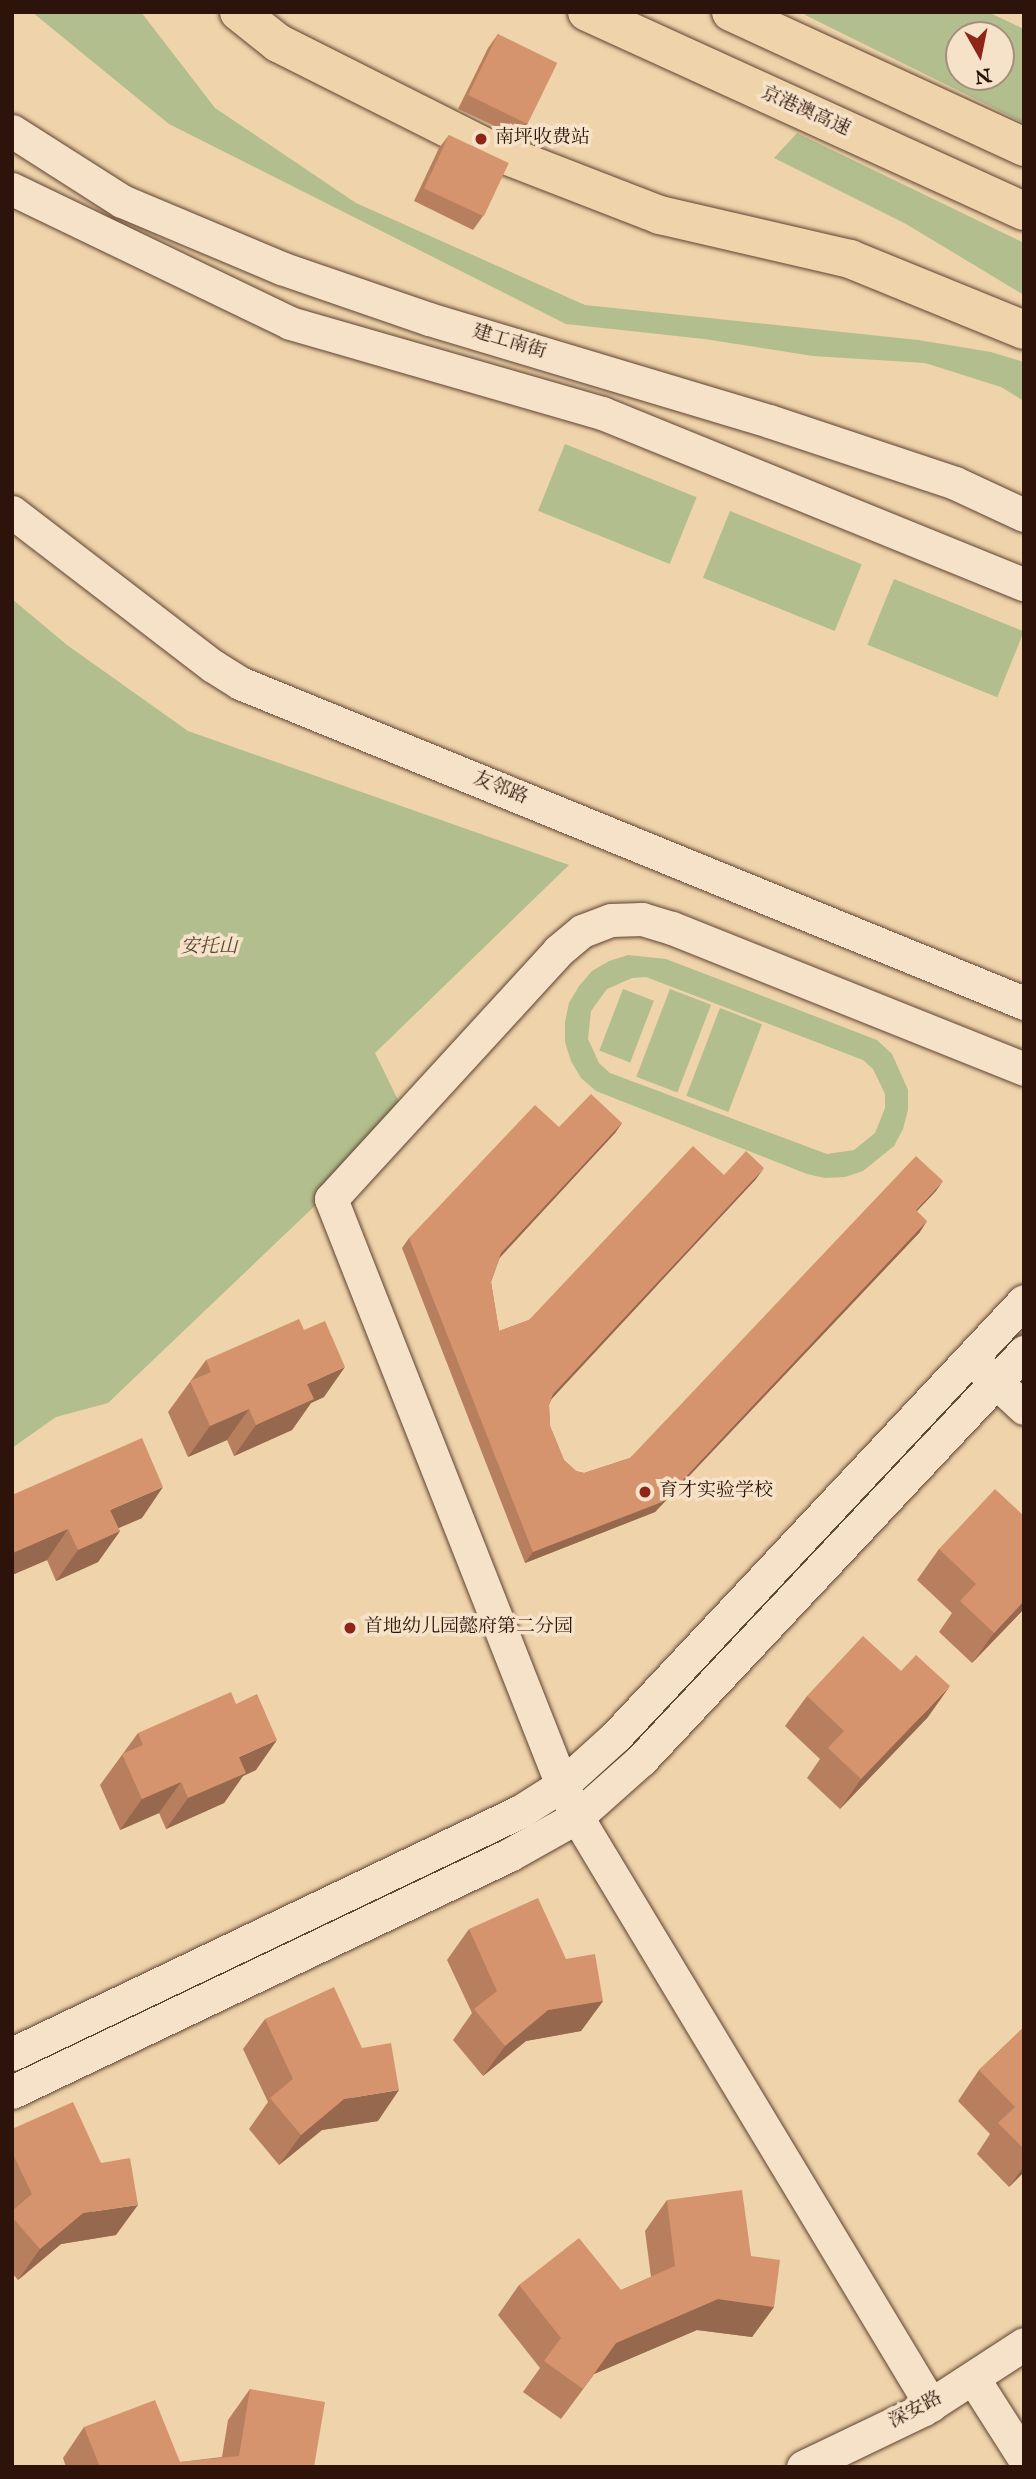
<!DOCTYPE html>
<meta charset="utf-8">
<style>
body{margin:0}
#map{position:relative;width:1036px;height:2479px;overflow:hidden;background:#efd3aa;font-family:"IM FELL English","Noto Serif SC",serif}
div>[style]{position:absolute}
[style*='--x']{left:calc(var(--x)*1px);top:calc(var(--y)*1px);width:calc(var(--w)*1px);rotate:calc(var(--a)*1deg)}
.green>*{inset:0;background:#b2be8d;transform-origin:0 0}
.roads{filter:drop-shadow(0 0 2px #5e4332) drop-shadow(0 0 2px #5e4332)}
.minor>*{height:33px;margin:-16.5px;padding:0 16.5px;transform-origin:16.5px;border-radius:16.5px;background:#f5e2c8}
.highway>*{height:38px;margin:-19px;padding:0 19px;transform-origin:19px;border-radius:19px;background:#efd3aa}
.wall>*{inset:0;background:#b87f5f}
.shaded-wall>*{inset:0;background:#96684d}
.building>*{inset:0;background:#d6946e;transform-origin:0 0}
.dots>*{width:19px;height:19px;translate:-50% -50%;box-sizing:border-box;border:4px solid #f5e2c8;border-radius:50%}
span{translate:-50% -50%;white-space:nowrap;text-align:center;line-height:1.15;-webkit-text-stroke:7px #f5e2c8;paint-order:stroke}
.street-label{font-size:19px;color:#2e130a}
.poi-label{font-size:19px;color:#2e130a}
.left{translate:0 -50%;text-align:left}
.park-label{font-size:19px;color:#564631;font-style:italic}
.frame{position:absolute;inset:0;border:14px solid #2e130a;pointer-events:none}
.north{position:absolute;left:945px;top:21px;width:70px;height:70px;box-sizing:border-box;background:#f5e2c8;border:2px solid #a58f7c;border-radius:50%;rotate:171deg;font-size:19px;font-weight:700;line-height:28px;text-align:center;color:#2e130a}
.north::after{content:'';display:block;margin:auto;width:24px;height:32px;background:#8f2418;clip-path:polygon(50% 0,100% 100%,50% 72%,0 100%)}
</style>
<div id="map">
<div class="green">
<i style="clip-path:polygon(32px 12px,141px 12px,215px 108px,356px 203px,585px 305px,918px 340px,991px 352px,1024px 362px,1024px 401px,1001px 387px,925px 363px,813px 356px,704px 339px,566px 324px,169px 124px)"></i>
<i style="clip-path:polygon(evenodd,807px 12px,988px 12px,1024px 29px,1024px 123px,805px 15px,807px 12px,959px 35px,1001px 35px,1001px 77px,959px 77px,959px 35px)"></i>
<i style="clip-path:polygon(797px 133px,1024px 243px,1024px 295px,906px 224px,774px 158px)"></i>
<i style="left:565px;top:444px;width:142px;height:72px;rotate:22deg"></i>
<i style="left:730px;top:511px;width:142px;height:72px;rotate:22deg"></i>
<i style="left:894px;top:579px;width:140px;height:71px;rotate:22deg"></i>
<i style="clip-path:polygon(12px 599px,67px 645px,188px 731px,569px 865px,375px 1053px,399px 1102px,321px 1200px,108px 1403px,56px 1417px,12px 1448px)"></i>
<i style="clip-path:polygon(evenodd,628px 955px,666px 959px,877px 1040px,892px 1054px,908px 1090px,908px 1110px,903px 1129px,894px 1146px,863px 1171px,845px 1177px,825px 1178px,807px 1174px,596px 1091px,581px 1078px,571px 1061px,565px 1042px,565px 1022px,569px 1003px,579px 986px,592px 971px,609px 961px,628px 955px,646px 977px,863px 1060px,873px 1069px,885px 1094px,885px 1108px,875px 1133px,854px 1150px,827px 1154px,610px 1073px,599px 1063px,588px 1039px,591px 1011px,607px 989px,632px 978px,646px 977px)"></i>
<i style="left:623px;top:989px;width:33px;height:66px;rotate:21deg"></i>
<i style="left:670px;top:989px;width:44px;height:94px;rotate:21deg"></i>
<i style="left:720px;top:1008px;width:45px;height:94px;rotate:21deg"></i>
</div>
<div class="roads">
<div class="minor">
<i style="--x:12;--y:131;--w:130;--a:32.5"></i>
<i style="--x:122;--y:201;--w:173;--a:22.8"></i>
<i style="--x:281;--y:268;--w:157;--a:19"></i>
<i style="--x:429;--y:319;--w:355;--a:16.7"></i>
<i style="--x:769;--y:421;--w:196;--a:18.4"></i>
<i style="--x:955;--y:483;--w:76;--a:24.9"></i>
<i style="--x:12;--y:189;--w:309;--a:25.7"></i>
<i style="--x:290;--y:323;--w:325;--a:16.1"></i>
<i style="--x:602;--y:413;--w:455;--a:22.1"></i>
<i style="--x:12;--y:512;--w:253;--a:37.5"></i>
<i style="--x:213;--y:666;--w:32;--a:32"></i>
<i style="--x:240;--y:683;--w:847;--a:22.2"></i>
<i style="--x:980;--y:1367;--w:60;--a:43"></i>
<i style="--x:12;--y:2054;--w:564;--a:-25.52"></i>
<i style="--x:521;--y:1811;--w:49;--a:-32.4"></i>
<i style="--x:562;--y:1785;--w:73;--a:-42.2"></i>
<i style="--x:616;--y:1736;--w:596;--a:-46.83"></i>
<i style="--x:12;--y:2092;--w:551;--a:-25.49"></i>
<i style="--x:509;--y:1855;--w:78;--a:-29.2"></i>
<i style="--x:577;--y:1817;--w:86;--a:-41.7"></i>
<i style="--x:641;--y:1760;--w:560;--a:-46.81"></i>
<i style="--x:973;--y:2378;--w:95;--a:57.5"></i>
<i style="--x:931;--y:2405;--w:686;--a:-121.05"></i>
<i style="--x:577;--y:1817;--w:35;--a:-115"></i>
<i style="--x:562;--y:1785;--w:630;--a:-111.51"></i>
<i style="--x:331;--y:1199;--w:336;--a:-47.5"></i>
<i style="--x:558;--y:951;--w:31;--a:-40"></i>
<i style="--x:582;--y:931;--w:31;--a:-21"></i>
<i style="--x:611;--y:920;--w:31;--a:-2"></i>
<i style="--x:642;--y:919;--w:31;--a:17"></i>
<i style="--x:672;--y:928;--w:379;--a:21.8"></i>
<i style="--x:803;--y:2467;--w:134;--a:-25.6"></i>
<i style="--x:924;--y:2409;--w:119;--a:-33"></i>
</div>
<div class="highway">
<i style="--x:239;--y:12;--w:50;--a:38.5"></i>
<i style="--x:278;--y:43;--w:234;--a:26.7"></i>
<i style="--x:487;--y:148;--w:186;--a:21.2"></i>
<i style="--x:660;--y:215;--w:195;--a:13"></i>
<i style="--x:850;--y:259;--w:188;--a:22.2"></i>
<i style="--x:587;--y:12;--w:480;--a:24.5"></i>
<i style="--x:731;--y:12;--w:323;--a:24.7"></i>
</div>
</div>
<div class="wall">
<i style="clip-path:polygon(498px 34px,528px 123px,518px 137px,458px 109px,488px 48px)"></i>
<i style="clip-path:polygon(449px 135px,483px 216px,473px 230px,414px 201px,439px 148px)"></i>
<i style="clip-path:polygon(622px 1123px,615px 1133px,500px 1257px,491px 1282px,499px 1331px,529px 1320px,724px 1175px,756px 1179px,552px 1398px,549px 1405px,550px 1426px,564px 1460px,576px 1471px,584px 1473px,630px 1458px,936px 1191px,917px 1211px,920px 1232px,655px 1512px,525px 1563px,402px 1248px,409px 1238px,559px 1127px)"></i>
<i style="clip-path:polygon(206px 1360px,324px 1397px,311px 1403px,292px 1430px,234px 1456px,227px 1440px,188px 1457px,168px 1412px)"></i>
<i style="clip-path:polygon(12px 1495px,142px 1518px,118px 1528px,120px 1531px,98px 1562px,56px 1581px,47px 1560px,12px 1575px)"></i>
<i style="clip-path:polygon(1024px 1516px,1024px 1609px,972px 1663px,939px 1632px,952px 1613px,917px 1580px,939px 1549px)"></i>
<i style="clip-path:polygon(807px 1696px,928px 1717px,840px 1809px,807px 1778px,820px 1759px,785px 1726px)"></i>
<i style="clip-path:polygon(138px 1733px,256px 1770px,243px 1776px,224px 1803px,166px 1829px,159px 1813px,120px 1830px,100px 1785px)"></i>
<i style="clip-path:polygon(469px 1929px,566px 1959px,603px 2001px,581px 2031px,526px 2041px,483px 2076px,453px 2040px,472px 2013px,447px 1960px)"></i>
<i style="clip-path:polygon(265px 2019px,378px 2121px,322px 2130px,279px 2165px,249px 2129px,268px 2102px,243px 2049px)"></i>
<i style="clip-path:polygon(1024px 2027px,1024px 2172px,1009px 2187px,977px 2154px,990px 2134px,958px 2101px,979px 2070px)"></i>
<i style="clip-path:polygon(12px 2129px,116px 2235px,61px 2244px,18px 2280px,12px 2273px)"></i>
<i style="clip-path:polygon(667px 2200px,751px 2256px,774px 2307px,752px 2337px,697px 2330px,594px 2374px,561px 2419px,523px 2392px,540px 2368px,498px 2315px,519px 2285px,621px 2290px,651px 2277px,645px 2231px)"></i>
<i style="clip-path:polygon(250px 2389px,314px 2467px,66px 2467px,63px 2458px,84px 2427px,180px 2462px,222px 2457px,228px 2420px)"></i>
</div>
<div class="shaded-wall">
<i style="clip-path:polygon(622px 1123px,615px 1133px,494px 1264px,501px 1253px)"></i>
<i style="clip-path:polygon(764px 1168px,756px 1179px,546px 1405px,553px 1394px)"></i>
<i style="clip-path:polygon(943px 1181px,936px 1191px,908px 1220px,916px 1210px)"></i>
<i style="clip-path:polygon(927px 1221px,920px 1232px,655px 1512px,525px 1563px,533px 1552px)"></i>
<i style="clip-path:polygon(345px 1367px,324px 1397px,311px 1403px,292px 1430px,234px 1456px,256px 1425px,307px 1384px)"></i>
<i style="clip-path:polygon(249px 1409px,227px 1440px,188px 1457px,210px 1426px)"></i>
<i style="clip-path:polygon(163px 1487px,142px 1518px,89px 1541px,110px 1510px)"></i>
<i style="clip-path:polygon(68px 1529px,47px 1560px,12px 1575px,12px 1556px,15px 1552px)"></i>
<i style="clip-path:polygon(120px 1531px,98px 1562px,56px 1581px,78px 1550px)"></i>
<i style="clip-path:polygon(1024px 1601px,1024px 1609px,972px 1663px,994px 1633px)"></i>
<i style="clip-path:polygon(950px 1686px,928px 1717px,840px 1809px,861px 1779px)"></i>
<i style="clip-path:polygon(277px 1740px,256px 1770px,243px 1776px,224px 1803px,166px 1829px,188px 1798px,239px 1757px)"></i>
<i style="clip-path:polygon(181px 1782px,159px 1813px,120px 1830px,142px 1799px)"></i>
<i style="clip-path:polygon(603px 2001px,581px 2031px,526px 2041px,483px 2076px,505px 2046px,548px 2010px)"></i>
<i style="clip-path:polygon(399px 2090px,378px 2121px,322px 2130px,279px 2165px,301px 2135px,344px 2099px)"></i>
<i style="clip-path:polygon(1024px 2166px,1024px 2172px,1009px 2187px)"></i>
<i style="clip-path:polygon(138px 2205px,116px 2235px,61px 2244px,18px 2280px,40px 2249px,83px 2213px)"></i>
<i style="clip-path:polygon(718px 2299px,774px 2307px,752px 2337px,697px 2330px,594px 2374px,561px 2419px,616px 2343px)"></i>
</div>
<div class="building">
<i style="left:498px;top:34px;width:66px;height:68px;rotate:26deg"></i>
<i style="left:449px;top:135px;width:66px;height:59px;rotate:25deg"></i>
<i style="clip-path:polygon(591px 1094px,622px 1123px,501px 1253px,491px 1282px,499px 1331px,529px 1320px,693px 1146px,724px 1175px,746px 1151px,764px 1168px,553px 1394px,549px 1405px,550px 1426px,564px 1460px,576px 1471px,584px 1473px,630px 1458px,916px 1156px,943px 1181px,916px 1210px,927px 1221px,662px 1502px,533px 1552px,409px 1238px,535px 1105px,559px 1127px)"></i>
<i style="clip-path:polygon(299px 1319px,304px 1330px,325px 1321px,345px 1367px,307px 1384px,314px 1399px,256px 1425px,249px 1409px,210px 1426px,190px 1381px,211px 1372px,206px 1360px)"></i>
<i style="clip-path:polygon(142px 1438px,163px 1487px,110px 1510px,120px 1531px,78px 1550px,68px 1529px,15px 1552px,12px 1547px,12px 1495px)"></i>
<i style="clip-path:polygon(995px 1489px,1024px 1516px,1024px 1601px,994px 1633px,960px 1601px,976px 1584px,939px 1549px)"></i>
<i style="clip-path:polygon(863px 1636px,901px 1671px,916px 1655px,950px 1686px,861px 1779px,828px 1748px,844px 1731px,807px 1696px)"></i>
<i style="clip-path:polygon(231px 1692px,236px 1704px,257px 1694px,277px 1740px,239px 1757px,246px 1773px,188px 1798px,181px 1782px,142px 1799px,122px 1754px,143px 1745px,138px 1733px)"></i>
<i style="clip-path:polygon(538px 1898px,566px 1959px,595px 1954px,603px 2001px,548px 2010px,505px 2046px,474px 2009px,497px 1991px,469px 1929px)"></i>
<i style="clip-path:polygon(334px 1987px,362px 2048px,391px 2043px,399px 2090px,344px 2099px,301px 2135px,270px 2098px,293px 2079px,265px 2019px)"></i>
<i style="clip-path:polygon(1024px 2027px,1024px 2149px,998px 2123px,1015px 2107px,979px 2070px)"></i>
<i style="clip-path:polygon(73px 2102px,101px 2163px,130px 2158px,138px 2205px,83px 2213px,40px 2249px,12px 2217px,12px 2211px,32px 2194px,12px 2152px,12px 2129px)"></i>
<i style="clip-path:polygon(742px 2190px,751px 2256px,780px 2260px,774px 2307px,718px 2299px,616px 2343px,583px 2389px,544px 2361px,561px 2338px,519px 2285px,579px 2238px,621px 2290px,675px 2266px,667px 2200px)"></i>
<i style="clip-path:polygon(250px 2389px,325px 2402px,314px 2467px,100px 2467px,84px 2427px,155px 2400px,180px 2462px,239px 2456px)"></i>
</div>
<div class="dots">
<i style="left:481px;top:139px;background:#8f2418"></i>
<i style="left:645px;top:1492px;background:#8f2418"></i>
<i style="left:350px;top:1628px;background:#8f2418"></i>
</div>
<div class="street-label">
<span style="left:805px;top:112px;rotate:24deg">京港澳高速</span>
<span style="left:509px;top:343px;rotate:17deg">建工南街</span>
<span style="left:500px;top:789px;rotate:22deg">友邻路</span>
<span style="left:916px;top:2411px;rotate:-28deg">深安路</span>
</div>
<div class="poi-label">
<span class="left" style="left:495px;top:139px">南坪收费站</span>
<span class="left" style="left:659px;top:1492px">育才实验学校</span>
<span class="left" style="left:364px;top:1628px">首地幼儿园懿府第二分园</span>
</div>
<div class="park-label">
<span style="left:209px;top:948px">安托山</span>
</div>
<div class="frame"></div>
<div class="north">N</div>
</div>
